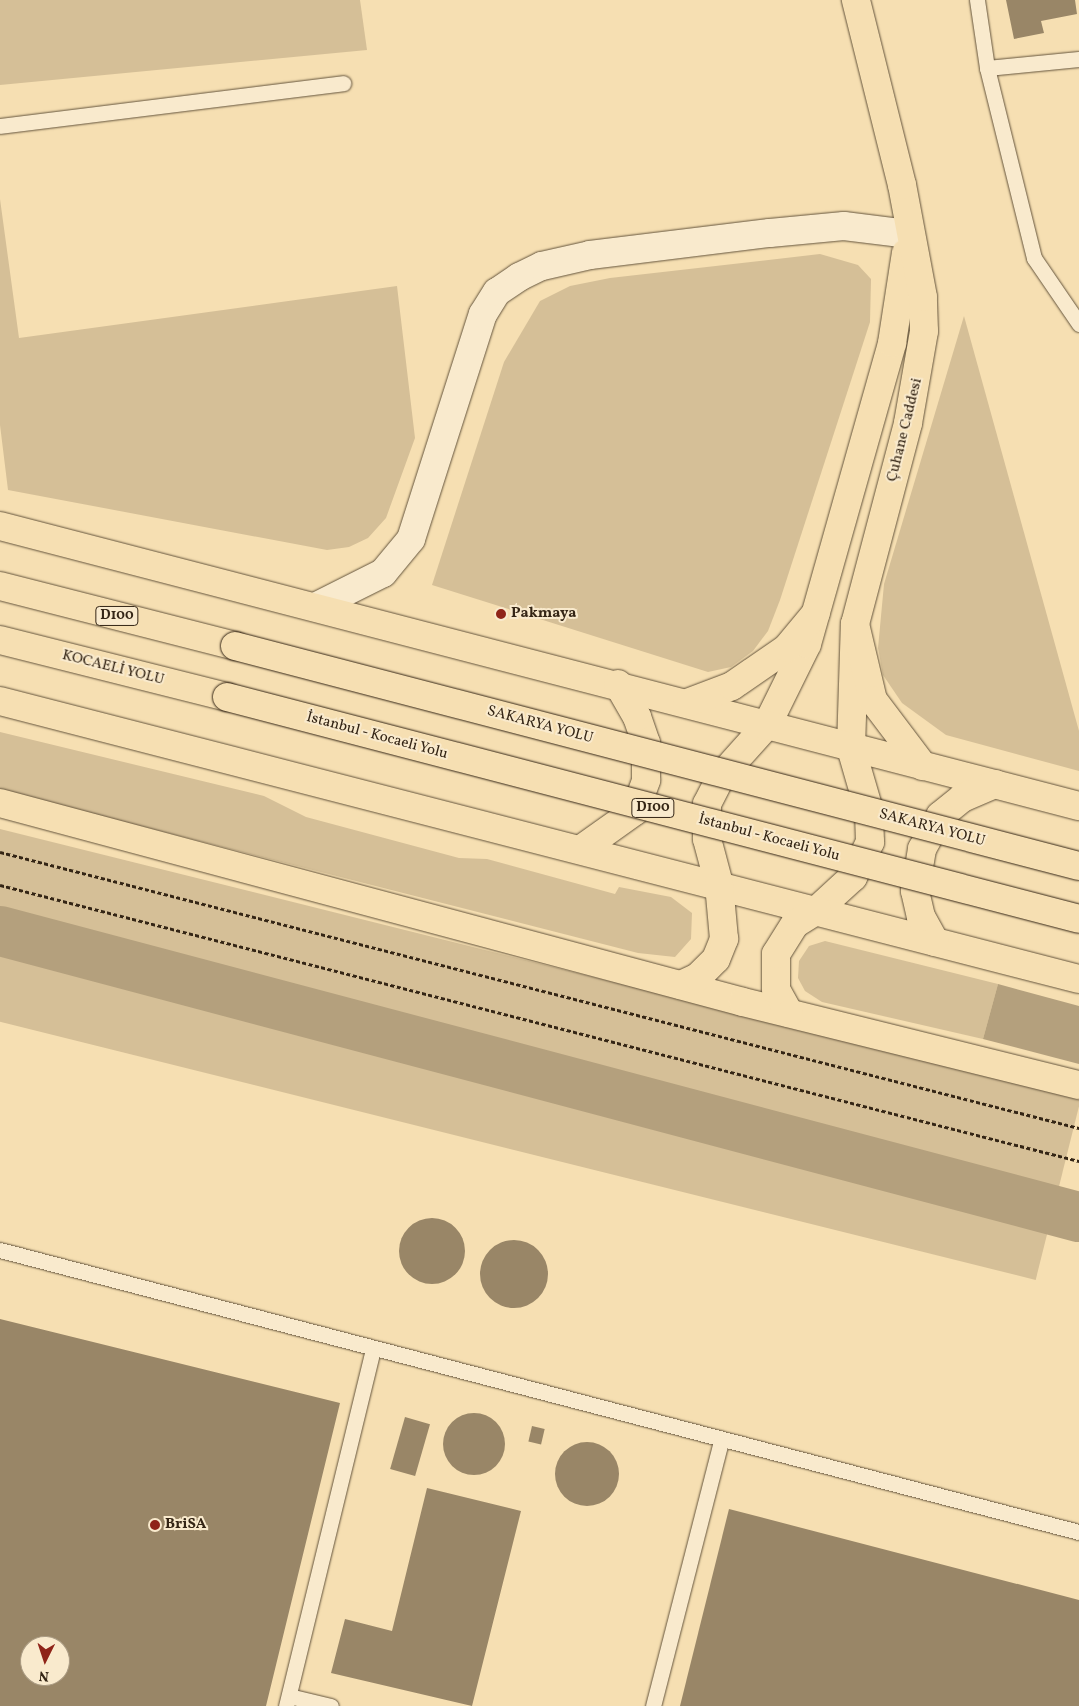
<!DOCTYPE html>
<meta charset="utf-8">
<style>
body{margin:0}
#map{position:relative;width:1079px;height:1706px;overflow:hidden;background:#f6dfb2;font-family:Vollkorn,serif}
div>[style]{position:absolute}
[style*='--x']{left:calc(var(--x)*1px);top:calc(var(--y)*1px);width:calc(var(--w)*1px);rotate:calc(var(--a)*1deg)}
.green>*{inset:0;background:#d5bf97;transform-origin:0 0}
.water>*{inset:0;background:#b4a07d}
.river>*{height:50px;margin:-25px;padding:0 25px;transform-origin:25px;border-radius:25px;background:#b4a07d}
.building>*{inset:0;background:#998667;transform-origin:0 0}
.round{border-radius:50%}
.path>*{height:3px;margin-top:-1.5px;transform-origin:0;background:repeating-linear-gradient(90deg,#342515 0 4px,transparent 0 6.5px)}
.roads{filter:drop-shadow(0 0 1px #64543c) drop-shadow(0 0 1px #64543c)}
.lane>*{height:15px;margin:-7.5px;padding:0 7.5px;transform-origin:7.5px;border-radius:7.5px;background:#f9eacd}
.secondary>*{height:28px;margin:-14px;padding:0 14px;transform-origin:14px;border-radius:14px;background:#f9eacd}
.primary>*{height:28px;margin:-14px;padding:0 14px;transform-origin:14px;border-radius:14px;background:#f6dfb2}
.highway>*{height:28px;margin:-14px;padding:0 14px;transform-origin:14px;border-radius:14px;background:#f6dfb2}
.bridges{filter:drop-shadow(0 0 1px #342515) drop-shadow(0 0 1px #342515)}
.highway-bridge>*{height:28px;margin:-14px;padding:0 14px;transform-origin:14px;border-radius:14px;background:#f6dfb2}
.dots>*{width:14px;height:14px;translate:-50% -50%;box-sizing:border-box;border:2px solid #f9eacd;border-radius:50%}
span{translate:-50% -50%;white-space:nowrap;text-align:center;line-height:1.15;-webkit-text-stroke:4px #f9eacd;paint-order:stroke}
.shield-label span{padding:1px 4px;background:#f9eacd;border:1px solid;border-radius:4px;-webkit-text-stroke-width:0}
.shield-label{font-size:14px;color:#342515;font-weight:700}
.street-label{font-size:15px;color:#342515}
.poi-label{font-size:15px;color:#342515;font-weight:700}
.left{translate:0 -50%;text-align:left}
.north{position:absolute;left:20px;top:1636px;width:50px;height:50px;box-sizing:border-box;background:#f9eacd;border:1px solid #aa9b83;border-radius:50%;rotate:184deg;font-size:14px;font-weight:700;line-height:20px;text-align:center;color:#342515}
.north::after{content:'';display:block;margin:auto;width:18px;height:22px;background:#8f2418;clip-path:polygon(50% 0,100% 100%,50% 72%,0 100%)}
</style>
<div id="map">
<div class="green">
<i style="clip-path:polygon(0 0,360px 0,367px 50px,0 85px)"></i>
<i style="clip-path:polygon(0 199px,19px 338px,397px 286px,415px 438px,386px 518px,368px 538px,349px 547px,327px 550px,8px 490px,0 425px)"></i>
<i style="clip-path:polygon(820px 254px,858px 265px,871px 279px,870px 322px,780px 600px,768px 631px,753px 651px,731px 667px,708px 672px,432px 585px,504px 362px,540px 301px,570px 286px,610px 278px)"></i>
<i style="clip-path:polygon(964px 316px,1079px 731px,1079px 771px,946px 735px,902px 703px,883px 675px,878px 648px,884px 584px)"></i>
<i style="clip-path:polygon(0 732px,264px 796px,306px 817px,459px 858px,487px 859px,615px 894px,619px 887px,671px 897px,692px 913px,691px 939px,675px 957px,638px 953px,0 790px)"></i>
<i style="left:0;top:829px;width:1114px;height:187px;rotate:14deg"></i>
<i style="clip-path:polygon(825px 941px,998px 984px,983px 1039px,822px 1002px,805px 991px,798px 978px,799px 961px,809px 946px)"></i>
</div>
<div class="water">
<i style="clip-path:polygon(998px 984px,1079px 1006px,1079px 1064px,983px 1039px)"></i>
</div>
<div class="river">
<i style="--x:0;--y:931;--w:1116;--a:14.85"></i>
</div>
<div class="building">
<i style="clip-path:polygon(1006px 0,1075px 0,1077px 14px,1041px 21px,1044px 33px,1014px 39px)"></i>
<i class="round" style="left:399px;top:1218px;width:66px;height:66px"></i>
<i class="round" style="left:480px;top:1240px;width:68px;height:68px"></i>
<i style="clip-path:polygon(evenodd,0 1319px,340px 1403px,266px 1706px,0 1706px,0 1319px,30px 1646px,60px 1646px,60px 1676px,30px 1676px,30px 1646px)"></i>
<i class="round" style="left:443px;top:1413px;width:62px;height:62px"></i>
<i style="left:405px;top:1417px;width:26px;height:54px;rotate:16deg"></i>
<i style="left:532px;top:1426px;width:13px;height:16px;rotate:13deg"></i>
<i class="round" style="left:555px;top:1442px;width:64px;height:64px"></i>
<i style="clip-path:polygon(427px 1488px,521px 1511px,472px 1706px,331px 1673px,345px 1619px,392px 1631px)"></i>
<i style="clip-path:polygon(729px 1509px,1079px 1600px,1079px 1706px,680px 1706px)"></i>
</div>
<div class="path">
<i style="--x:0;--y:852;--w:1114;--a:14.35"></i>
<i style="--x:0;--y:885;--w:1114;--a:14.35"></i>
</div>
<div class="roads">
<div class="lane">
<i style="--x:977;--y:0;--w:69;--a:81.6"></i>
<i style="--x:987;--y:68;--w:92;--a:-5.6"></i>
<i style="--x:987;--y:68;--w:196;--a:76.1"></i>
<i style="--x:1034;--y:258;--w:80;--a:55.7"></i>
<i style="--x:0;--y:126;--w:346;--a:-7.1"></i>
<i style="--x:0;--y:1250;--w:1115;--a:14.65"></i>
<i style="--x:289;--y:1696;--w:43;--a:13.4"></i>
<i style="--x:286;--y:1706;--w:367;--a:-76.3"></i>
<i style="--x:653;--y:1706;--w:274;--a:-75.6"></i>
</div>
<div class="secondary">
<i style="--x:317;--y:606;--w:74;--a:-26.6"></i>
<i style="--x:383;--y:573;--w:44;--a:-50.5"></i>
<i style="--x:411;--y:539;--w:236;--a:-72.3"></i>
<i style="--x:483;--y:314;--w:26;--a:-58"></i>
<i style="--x:497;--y:292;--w:27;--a:-34"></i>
<i style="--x:519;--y:277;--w:25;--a:-26"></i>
<i style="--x:542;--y:266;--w:49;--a:-12.9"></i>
<i style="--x:590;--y:255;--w:181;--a:-7"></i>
<i style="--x:770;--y:233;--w:74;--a:-5.4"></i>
<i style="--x:844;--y:226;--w:64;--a:7.1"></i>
</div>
<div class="primary">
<i style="--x:719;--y:884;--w:47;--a:-104.9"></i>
<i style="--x:707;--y:839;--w:35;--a:-90"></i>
<i style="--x:707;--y:804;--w:31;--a:-63"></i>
<i style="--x:721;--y:776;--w:69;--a:-48"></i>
<i style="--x:767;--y:725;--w:90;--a:-63.7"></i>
<i style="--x:807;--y:644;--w:313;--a:-74.2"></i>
<i style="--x:892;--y:343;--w:91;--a:-81.2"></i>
<i style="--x:817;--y:910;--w:49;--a:-42.5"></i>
<i style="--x:853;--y:877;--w:39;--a:-64"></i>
<i style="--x:870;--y:842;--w:32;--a:-92"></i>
<i style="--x:869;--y:810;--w:65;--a:-106.2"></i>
<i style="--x:851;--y:748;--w:124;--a:-88.2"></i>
<i style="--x:855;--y:624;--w:208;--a:-75.2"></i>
<i style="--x:908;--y:423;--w:93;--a:-80.1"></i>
<i style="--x:924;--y:331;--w:34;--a:-92"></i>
<i style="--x:923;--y:297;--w:114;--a:-100.6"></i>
<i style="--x:902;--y:185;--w:191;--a:-104"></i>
</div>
<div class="highway">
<i style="--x:0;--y:526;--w:1115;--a:14.55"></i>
<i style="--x:0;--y:586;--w:243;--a:14.3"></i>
<i style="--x:855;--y:624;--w:78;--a:76.7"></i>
<i style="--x:873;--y:700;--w:83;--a:52.9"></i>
<i style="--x:0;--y:640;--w:234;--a:14.1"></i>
<i style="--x:0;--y:701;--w:1114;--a:14.45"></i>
<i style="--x:687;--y:703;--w:48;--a:-20.7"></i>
<i style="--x:732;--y:686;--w:67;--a:-34.6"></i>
<i style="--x:787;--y:648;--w:45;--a:-50.4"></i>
<i style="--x:0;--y:803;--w:769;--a:14.99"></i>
<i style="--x:743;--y:1002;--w:346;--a:13.9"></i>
<i style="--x:583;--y:848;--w:64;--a:-35.4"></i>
<i style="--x:635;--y:811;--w:33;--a:-70"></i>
<i style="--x:646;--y:780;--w:37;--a:-90"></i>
<i style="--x:646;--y:743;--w:28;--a:-109"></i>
<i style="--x:637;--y:717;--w:38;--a:-120"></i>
<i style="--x:935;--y:942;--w:29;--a:-119"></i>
<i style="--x:921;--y:917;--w:27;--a:-103"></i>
<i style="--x:915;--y:891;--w:43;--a:-80.5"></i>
<i style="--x:922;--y:849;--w:38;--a:-61"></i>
<i style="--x:940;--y:816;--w:28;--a:-39"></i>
<i style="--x:962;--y:798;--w:36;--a:-23"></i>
<i style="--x:681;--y:985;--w:19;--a:-25"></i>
<i style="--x:698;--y:977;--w:25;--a:-45"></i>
<i style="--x:716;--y:959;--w:22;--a:-68"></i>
<i style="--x:724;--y:939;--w:55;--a:-95.2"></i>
<i style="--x:789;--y:1013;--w:26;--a:-119"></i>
<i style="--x:776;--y:990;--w:36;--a:-90"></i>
<i style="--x:776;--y:954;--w:36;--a:-58"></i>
<i style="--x:795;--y:924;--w:26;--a:-32"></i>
</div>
</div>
<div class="bridges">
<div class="highway-bridge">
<i style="--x:235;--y:646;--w:872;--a:14.61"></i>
<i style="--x:227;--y:697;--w:880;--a:14.6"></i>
</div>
</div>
<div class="dots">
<i style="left:501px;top:614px;background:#8f2418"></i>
<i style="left:155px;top:1525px;background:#8f2418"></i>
</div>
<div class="shield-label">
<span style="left:117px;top:616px">D100</span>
<span style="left:653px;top:808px">D100</span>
</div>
<div class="street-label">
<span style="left:905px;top:430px;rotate:-76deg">Çuhane Caddesi</span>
<span style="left:113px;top:668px;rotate:14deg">KOCAELİ YOLU</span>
<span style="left:540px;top:725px;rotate:15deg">SAKARYA YOLU</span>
<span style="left:377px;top:736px;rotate:15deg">İstanbul - Kocaeli Yolu</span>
<span style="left:932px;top:828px;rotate:15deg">SAKARYA YOLU</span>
<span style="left:769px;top:838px;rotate:15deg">İstanbul - Kocaeli Yolu</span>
</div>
<div class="poi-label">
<span class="left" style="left:511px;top:614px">Pakmaya</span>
<span class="left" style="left:165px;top:1525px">BriSA</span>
</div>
<div class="north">N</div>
</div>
